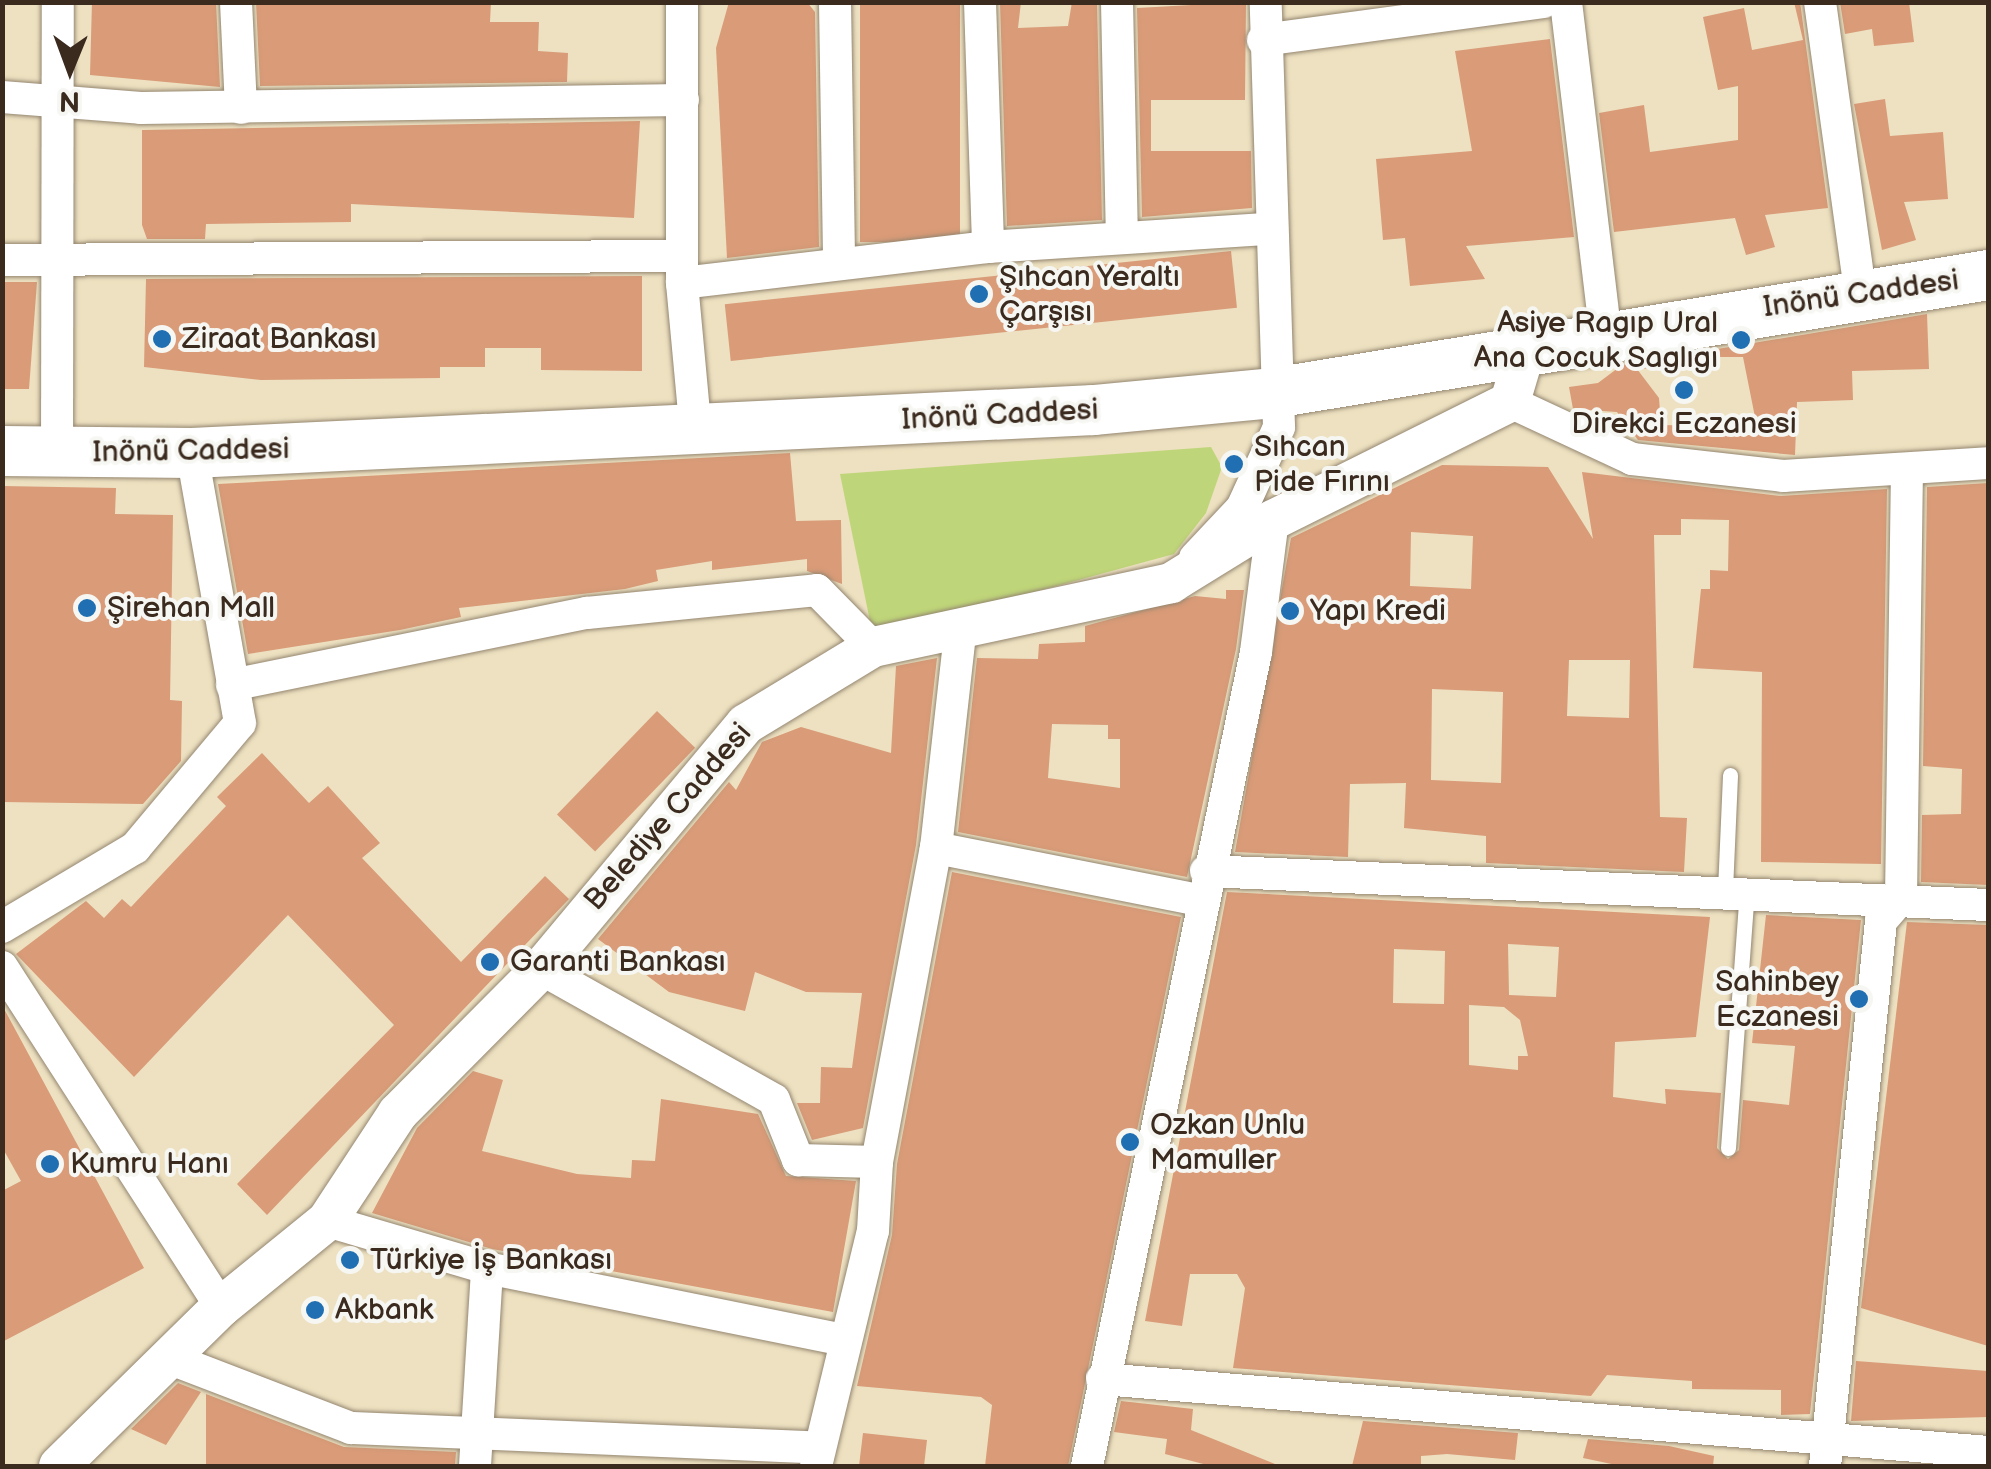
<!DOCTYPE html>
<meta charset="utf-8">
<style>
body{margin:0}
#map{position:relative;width:1991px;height:1469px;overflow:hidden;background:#ede1c1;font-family:"Balsamiq Sans",sans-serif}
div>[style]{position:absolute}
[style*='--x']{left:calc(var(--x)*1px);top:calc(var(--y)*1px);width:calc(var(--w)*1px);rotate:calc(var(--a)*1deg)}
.green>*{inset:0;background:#bfd579}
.building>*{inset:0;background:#d99b78;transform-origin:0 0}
.roads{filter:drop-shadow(0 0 2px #948670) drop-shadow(0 0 2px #948670)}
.service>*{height:15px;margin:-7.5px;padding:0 7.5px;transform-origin:7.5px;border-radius:7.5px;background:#fff}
.minor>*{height:32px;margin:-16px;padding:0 16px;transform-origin:16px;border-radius:16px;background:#fff}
.tertiary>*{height:40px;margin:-20px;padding:0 20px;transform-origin:20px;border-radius:20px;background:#fff}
.primary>*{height:50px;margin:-25px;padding:0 25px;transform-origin:25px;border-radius:25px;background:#fff}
.dots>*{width:28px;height:28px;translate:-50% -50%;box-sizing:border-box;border:5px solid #f6f6f2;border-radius:50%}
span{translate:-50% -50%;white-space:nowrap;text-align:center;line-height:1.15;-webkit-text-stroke:8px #f6f6f2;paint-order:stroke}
.poi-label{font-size:30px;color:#3b2a1e}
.left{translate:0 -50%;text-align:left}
.right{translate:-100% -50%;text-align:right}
.street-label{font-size:30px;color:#3b2a1e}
.frame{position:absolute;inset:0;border:5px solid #3b2a1e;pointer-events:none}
.north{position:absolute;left:20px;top:20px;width:100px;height:100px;-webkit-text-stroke:8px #f6f6f2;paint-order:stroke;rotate:181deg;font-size:28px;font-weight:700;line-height:40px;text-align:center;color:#3b2a1e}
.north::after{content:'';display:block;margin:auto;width:35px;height:45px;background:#3b2a1e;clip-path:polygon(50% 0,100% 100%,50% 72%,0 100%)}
</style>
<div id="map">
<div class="green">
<i style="clip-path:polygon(1211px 447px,1222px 467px,1206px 513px,1174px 554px,873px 636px,840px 474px)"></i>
</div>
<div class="building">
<i style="clip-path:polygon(92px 2px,216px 2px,220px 87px,90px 75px)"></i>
<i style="clip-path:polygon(256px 2px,491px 2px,490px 22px,539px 22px,538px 51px,568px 53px,567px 82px,260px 86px)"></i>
<i style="clip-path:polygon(729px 2px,807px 2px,815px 12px,819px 247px,727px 258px,716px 48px)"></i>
<i style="left:860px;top:2px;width:100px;height:240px"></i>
<i style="clip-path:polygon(1000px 2px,1021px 2px,1018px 28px,1068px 26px,1072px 2px,1097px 2px,1102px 220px,1007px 226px)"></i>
<i style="clip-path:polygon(1246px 2px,1245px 100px,1151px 100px,1151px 151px,1251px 151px,1252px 208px,1142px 217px,1137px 8px)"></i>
<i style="clip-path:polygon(1794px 2px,1800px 2px,1828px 208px,1765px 215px,1775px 247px,1746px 255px,1735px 218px,1614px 232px,1599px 113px,1644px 105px,1650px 152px,1738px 140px,1738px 86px,1718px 90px,1703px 17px,1744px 8px,1752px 50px,1803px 40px)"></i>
<i style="clip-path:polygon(1840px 2px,1909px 2px,1914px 42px,1874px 46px,1872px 29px,1845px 34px)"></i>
<i style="clip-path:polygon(1550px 39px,1574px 237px,1466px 246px,1485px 279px,1410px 286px,1405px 238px,1383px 240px,1376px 159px,1472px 151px,1455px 51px)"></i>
<i style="clip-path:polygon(1885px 99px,1890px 136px,1943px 132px,1948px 199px,1904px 202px,1916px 240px,1882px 250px,1854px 104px)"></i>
<i style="clip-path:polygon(640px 121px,634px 218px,351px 204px,351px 222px,206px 224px,205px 239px,147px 239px,142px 225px,142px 130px)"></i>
<i style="left:1231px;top:251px;width:57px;height:509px;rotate:84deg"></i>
<i style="clip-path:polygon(642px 276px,642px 371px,541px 370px,541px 348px,485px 348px,485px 367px,440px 367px,440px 378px,261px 380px,144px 367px,146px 279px)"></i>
<i style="clip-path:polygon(2px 282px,37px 282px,29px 389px,2px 389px)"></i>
<i style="clip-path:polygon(evenodd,1927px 314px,1929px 369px,1852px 371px,1853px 400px,1797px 402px,1795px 455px,1638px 440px,1617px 412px,1573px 409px,1569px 387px,1598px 383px,1622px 365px,1927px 314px,1691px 357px,1743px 357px,1757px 427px,1661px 425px,1659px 398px,1637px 369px,1680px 367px,1691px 357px)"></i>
<i style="clip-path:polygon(790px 453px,796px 521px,841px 520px,842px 584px,807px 571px,807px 559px,712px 570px,712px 561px,656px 570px,658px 581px,625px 589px,459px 608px,461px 617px,400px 630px,248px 654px,218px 484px)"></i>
<i style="clip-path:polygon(evenodd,1442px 465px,1548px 467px,1593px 539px,1582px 472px,1781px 496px,1887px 489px,1881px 864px,1761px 862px,1762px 672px,1693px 668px,1701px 589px,1710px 589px,1710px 570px,1728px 571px,1729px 520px,1681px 519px,1681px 535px,1654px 535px,1660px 817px,1687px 818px,1684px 872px,1486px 863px,1486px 836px,1404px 828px,1406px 783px,1350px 784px,1348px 857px,1235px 852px,1291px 538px,1442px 465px,1411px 532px,1473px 536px,1471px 589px,1410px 586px,1411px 532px,1442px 465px,1569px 660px,1630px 660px,1629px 718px,1567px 716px,1569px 660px,1442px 465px,1432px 689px,1503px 692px,1501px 783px,1431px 780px,1432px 689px)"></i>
<i style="clip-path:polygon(1988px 483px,1988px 885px,1921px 882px,1922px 815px,1961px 814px,1962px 769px,1923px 766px,1927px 487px)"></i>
<i style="clip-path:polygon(2px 486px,116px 488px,115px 514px,173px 515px,170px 700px,182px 701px,181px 761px,143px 804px,2px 802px)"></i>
<i style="clip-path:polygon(evenodd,1226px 590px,1244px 590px,1236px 649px,1187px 877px,958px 832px,977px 658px,1038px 659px,1039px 644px,1085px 642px,1085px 626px,1195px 596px,1226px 599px,1226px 590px,1052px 724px,1108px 725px,1108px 739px,1120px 739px,1120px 788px,1048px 778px,1052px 724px)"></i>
<i style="clip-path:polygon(937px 658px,916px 845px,863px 1128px,812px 1140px,797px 1103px,820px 1103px,821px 1067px,852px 1068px,862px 993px,806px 992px,755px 972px,745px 1011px,669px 992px,598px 939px,729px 782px,736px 790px,762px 742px,801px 727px,891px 753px,896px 666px)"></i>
<i style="left:657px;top:711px;width:53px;height:144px;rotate:44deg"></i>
<i style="clip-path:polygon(262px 753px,309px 803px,328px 786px,380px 843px,362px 858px,461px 962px,545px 876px,569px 899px,267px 1215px,237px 1184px,394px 1025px,288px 915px,134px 1077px,16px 954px,86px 901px,104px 918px,122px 899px,131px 907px,226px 806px,217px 797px)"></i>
<i style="clip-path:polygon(952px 872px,1181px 917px,1068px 1466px,985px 1466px,992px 1405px,981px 1397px,857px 1386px,892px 1235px,897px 1164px)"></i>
<i style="clip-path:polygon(evenodd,1227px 892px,1710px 917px,1696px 1037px,1615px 1042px,1613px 1097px,1666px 1104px,1665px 1089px,1721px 1093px,1717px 1148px,1728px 1159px,1739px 1150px,1743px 1100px,1789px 1105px,1795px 1046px,1752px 1043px,1766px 915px,1861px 920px,1810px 1414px,1781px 1415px,1781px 1390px,1692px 1389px,1692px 1381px,1607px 1375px,1591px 1396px,1233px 1368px,1245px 1288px,1237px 1274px,1190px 1274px,1182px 1326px,1145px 1321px,1227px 892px,1508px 944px,1559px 947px,1556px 997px,1509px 995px,1508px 944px,1227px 892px,1394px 949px,1445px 951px,1444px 1004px,1393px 1003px,1394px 949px,1227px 892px,1469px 1005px,1504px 1007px,1520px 1020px,1528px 1056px,1518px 1056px,1518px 1070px,1469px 1065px,1469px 1005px)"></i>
<i style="clip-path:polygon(1907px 922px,1988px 925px,1988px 1346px,1861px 1308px)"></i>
<i style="clip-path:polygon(2px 1005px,144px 1268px,2px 1342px,2px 1191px,21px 1181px,2px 1147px)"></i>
<i style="clip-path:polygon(473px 1071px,503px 1080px,482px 1151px,577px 1174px,631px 1178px,632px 1160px,655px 1161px,661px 1099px,758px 1114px,786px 1176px,856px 1181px,833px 1312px,492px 1249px,372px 1213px,417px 1128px)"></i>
<i style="clip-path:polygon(1856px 1361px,1988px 1371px,1988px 1417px,1851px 1421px)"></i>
<i style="clip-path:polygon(178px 1383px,201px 1392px,166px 1445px,131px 1429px)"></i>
<i style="clip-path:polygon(206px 1394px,344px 1447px,456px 1452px,455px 1466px,206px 1466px)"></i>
<i style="clip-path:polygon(1121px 1401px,1193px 1409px,1191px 1430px,1280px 1466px,1211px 1466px,1165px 1454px,1167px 1439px,1114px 1432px)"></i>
<i style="clip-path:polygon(1363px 1421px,1518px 1433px,1515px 1460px,1447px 1454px,1421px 1456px,1421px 1466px,1352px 1466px)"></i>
<i style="clip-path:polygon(863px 1433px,927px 1440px,924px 1466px,859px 1466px)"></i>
<i style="clip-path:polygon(1588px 1439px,1669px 1446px,1714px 1456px,1713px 1466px,1621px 1466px,1583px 1458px)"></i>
</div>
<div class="roads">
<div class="service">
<i style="--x:1725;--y:890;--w:115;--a:-87.5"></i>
<i style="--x:1728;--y:1148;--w:258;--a:-85.8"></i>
</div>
<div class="minor">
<i style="--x:236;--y:2;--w:106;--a:87.3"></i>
<i style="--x:682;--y:2;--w:281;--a:90"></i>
<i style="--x:682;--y:283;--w:151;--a:84.7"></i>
<i style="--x:835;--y:2;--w:261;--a:89.1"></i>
<i style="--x:980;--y:2;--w:245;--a:88.1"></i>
<i style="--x:1117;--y:2;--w:233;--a:88.8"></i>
<i style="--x:1566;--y:2;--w:335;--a:83.2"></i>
<i style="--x:1820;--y:2;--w:292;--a:82.1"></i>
<i style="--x:1263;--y:40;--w:283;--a:-7.7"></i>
<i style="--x:2;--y:97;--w:139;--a:4.5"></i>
<i style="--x:141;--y:108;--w:542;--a:-0.85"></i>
<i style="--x:2;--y:260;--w:680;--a:-0.34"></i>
<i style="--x:682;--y:283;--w:308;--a:-6.7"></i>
<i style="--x:988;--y:247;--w:281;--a:-3.7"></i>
<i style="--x:1510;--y:402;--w:135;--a:25"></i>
<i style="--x:1632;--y:459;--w:152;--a:6.4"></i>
<i style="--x:1783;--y:476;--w:205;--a:-3.6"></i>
<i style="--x:57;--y:453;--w:451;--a:-89.9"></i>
<i style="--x:1195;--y:558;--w:69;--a:-46.8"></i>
<i style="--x:1242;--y:508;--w:89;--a:-65.4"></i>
<i style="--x:1279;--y:427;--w:425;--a:-91.8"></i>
<i style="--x:232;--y:685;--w:362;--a:-11.5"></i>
<i style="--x:587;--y:613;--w:231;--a:-5.7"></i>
<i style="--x:817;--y:590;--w:80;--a:45.5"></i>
<i style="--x:936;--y:848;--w:268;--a:11.2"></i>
<i style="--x:1206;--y:871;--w:783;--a:2.49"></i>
<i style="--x:2;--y:927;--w:155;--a:-30.7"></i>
<i style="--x:135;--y:848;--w:163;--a:-50"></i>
<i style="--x:240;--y:723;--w:274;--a:-100.1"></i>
<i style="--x:2;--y:967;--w:404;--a:57.2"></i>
<i style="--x:541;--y:969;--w:267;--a:29.3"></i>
<i style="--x:774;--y:1100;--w:65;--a:68.2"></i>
<i style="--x:798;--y:1160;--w:79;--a:1.5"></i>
<i style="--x:327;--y:1221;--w:167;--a:16.4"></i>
<i style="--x:487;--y:1268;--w:360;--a:11.4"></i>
<i style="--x:171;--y:1359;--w:193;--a:21"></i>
<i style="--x:351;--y:1428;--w:468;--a:2.4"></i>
<i style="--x:1102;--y:1379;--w:889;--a:4.71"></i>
<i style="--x:475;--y:1466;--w:198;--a:-86.5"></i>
<i style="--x:816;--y:1466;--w:242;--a:-76.4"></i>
<i style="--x:873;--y:1231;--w:69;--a:-86.7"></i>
<i style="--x:877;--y:1162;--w:319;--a:-79.4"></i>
<i style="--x:936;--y:848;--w:216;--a:-83.6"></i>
<i style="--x:1087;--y:1466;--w:831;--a:-78.27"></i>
<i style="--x:1256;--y:652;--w:133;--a:-82.7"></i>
<i style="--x:1825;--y:1466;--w:548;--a:-84.13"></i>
<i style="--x:1881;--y:921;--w:30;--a:-49"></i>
<i style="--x:1901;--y:898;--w:424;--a:-89.2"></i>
</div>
<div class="tertiary">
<i style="--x:59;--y:1466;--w:227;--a:-44.5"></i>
<i style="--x:221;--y:1307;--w:136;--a:-39.1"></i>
<i style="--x:327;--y:1221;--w:129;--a:-56.7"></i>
<i style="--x:398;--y:1113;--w:203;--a:-45.2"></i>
<i style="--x:541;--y:969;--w:319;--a:-50.1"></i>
<i style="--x:746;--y:724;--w:149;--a:-31.2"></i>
<i style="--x:873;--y:647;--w:305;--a:-12.1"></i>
<i style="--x:1171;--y:583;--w:120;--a:-31.7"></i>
<i style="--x:1273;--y:520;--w:265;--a:-26.5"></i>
<i style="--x:1510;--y:402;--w:56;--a:-73.5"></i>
</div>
<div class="primary">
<i style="--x:2;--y:451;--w:190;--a:0.6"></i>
<i style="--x:192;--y:453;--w:903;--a:-2.73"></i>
<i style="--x:1094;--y:410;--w:181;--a:-5.4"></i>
<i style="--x:1274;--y:393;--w:724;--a:-9.38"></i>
</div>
</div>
<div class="dots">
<i style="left:979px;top:294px;background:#1f6fb2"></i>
<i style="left:162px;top:339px;background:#1f6fb2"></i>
<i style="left:1741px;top:340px;background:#1f6fb2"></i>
<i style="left:1684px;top:390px;background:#1f6fb2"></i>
<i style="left:1234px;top:464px;background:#1f6fb2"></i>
<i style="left:87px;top:608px;background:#1f6fb2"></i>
<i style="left:1290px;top:611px;background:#1f6fb2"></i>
<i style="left:490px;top:962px;background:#1f6fb2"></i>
<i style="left:1859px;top:999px;background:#1f6fb2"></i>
<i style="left:1130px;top:1142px;background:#1f6fb2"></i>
<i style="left:50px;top:1164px;background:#1f6fb2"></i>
<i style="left:350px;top:1260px;background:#1f6fb2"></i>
<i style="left:315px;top:1310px;background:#1f6fb2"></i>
</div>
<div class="poi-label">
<span class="left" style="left:999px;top:294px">Şıhcan Yeraltı<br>Çarşısı</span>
<span class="right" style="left:1718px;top:340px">Asiye Ragıp Ural<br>Ana Cocuk Saglıgı</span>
<span class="left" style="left:182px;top:339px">Ziraat Bankası</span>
<span style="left:1684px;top:424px">Direkci Eczanesi</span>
<span class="left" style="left:1254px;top:464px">Sıhcan<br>Pide Fırını</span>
<span class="left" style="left:107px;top:608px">Şirehan Mall</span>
<span class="left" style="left:1310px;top:611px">Yapı Kredi</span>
<span class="left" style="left:510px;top:962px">Garanti Bankası</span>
<span class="right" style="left:1839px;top:999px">Sahinbey<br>Eczanesi</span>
<span class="left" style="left:1150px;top:1142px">Ozkan Unlu<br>Mamuller</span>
<span class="left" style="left:70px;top:1164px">Kumru Hanı</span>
<span class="left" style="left:370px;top:1260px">Türkiye İş Bankası</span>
<span class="left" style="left:335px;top:1310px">Akbank</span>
</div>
<div class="street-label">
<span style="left:1861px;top:294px;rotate:-8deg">Inönü Caddesi</span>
<span style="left:1000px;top:415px;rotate:-3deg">Inönü Caddesi</span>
<span style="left:191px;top:451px;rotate:-1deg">Inönü Caddesi</span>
<span style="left:668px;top:817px;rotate:-49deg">Belediye Caddesi</span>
</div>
<div class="frame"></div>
<div class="north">N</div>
</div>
